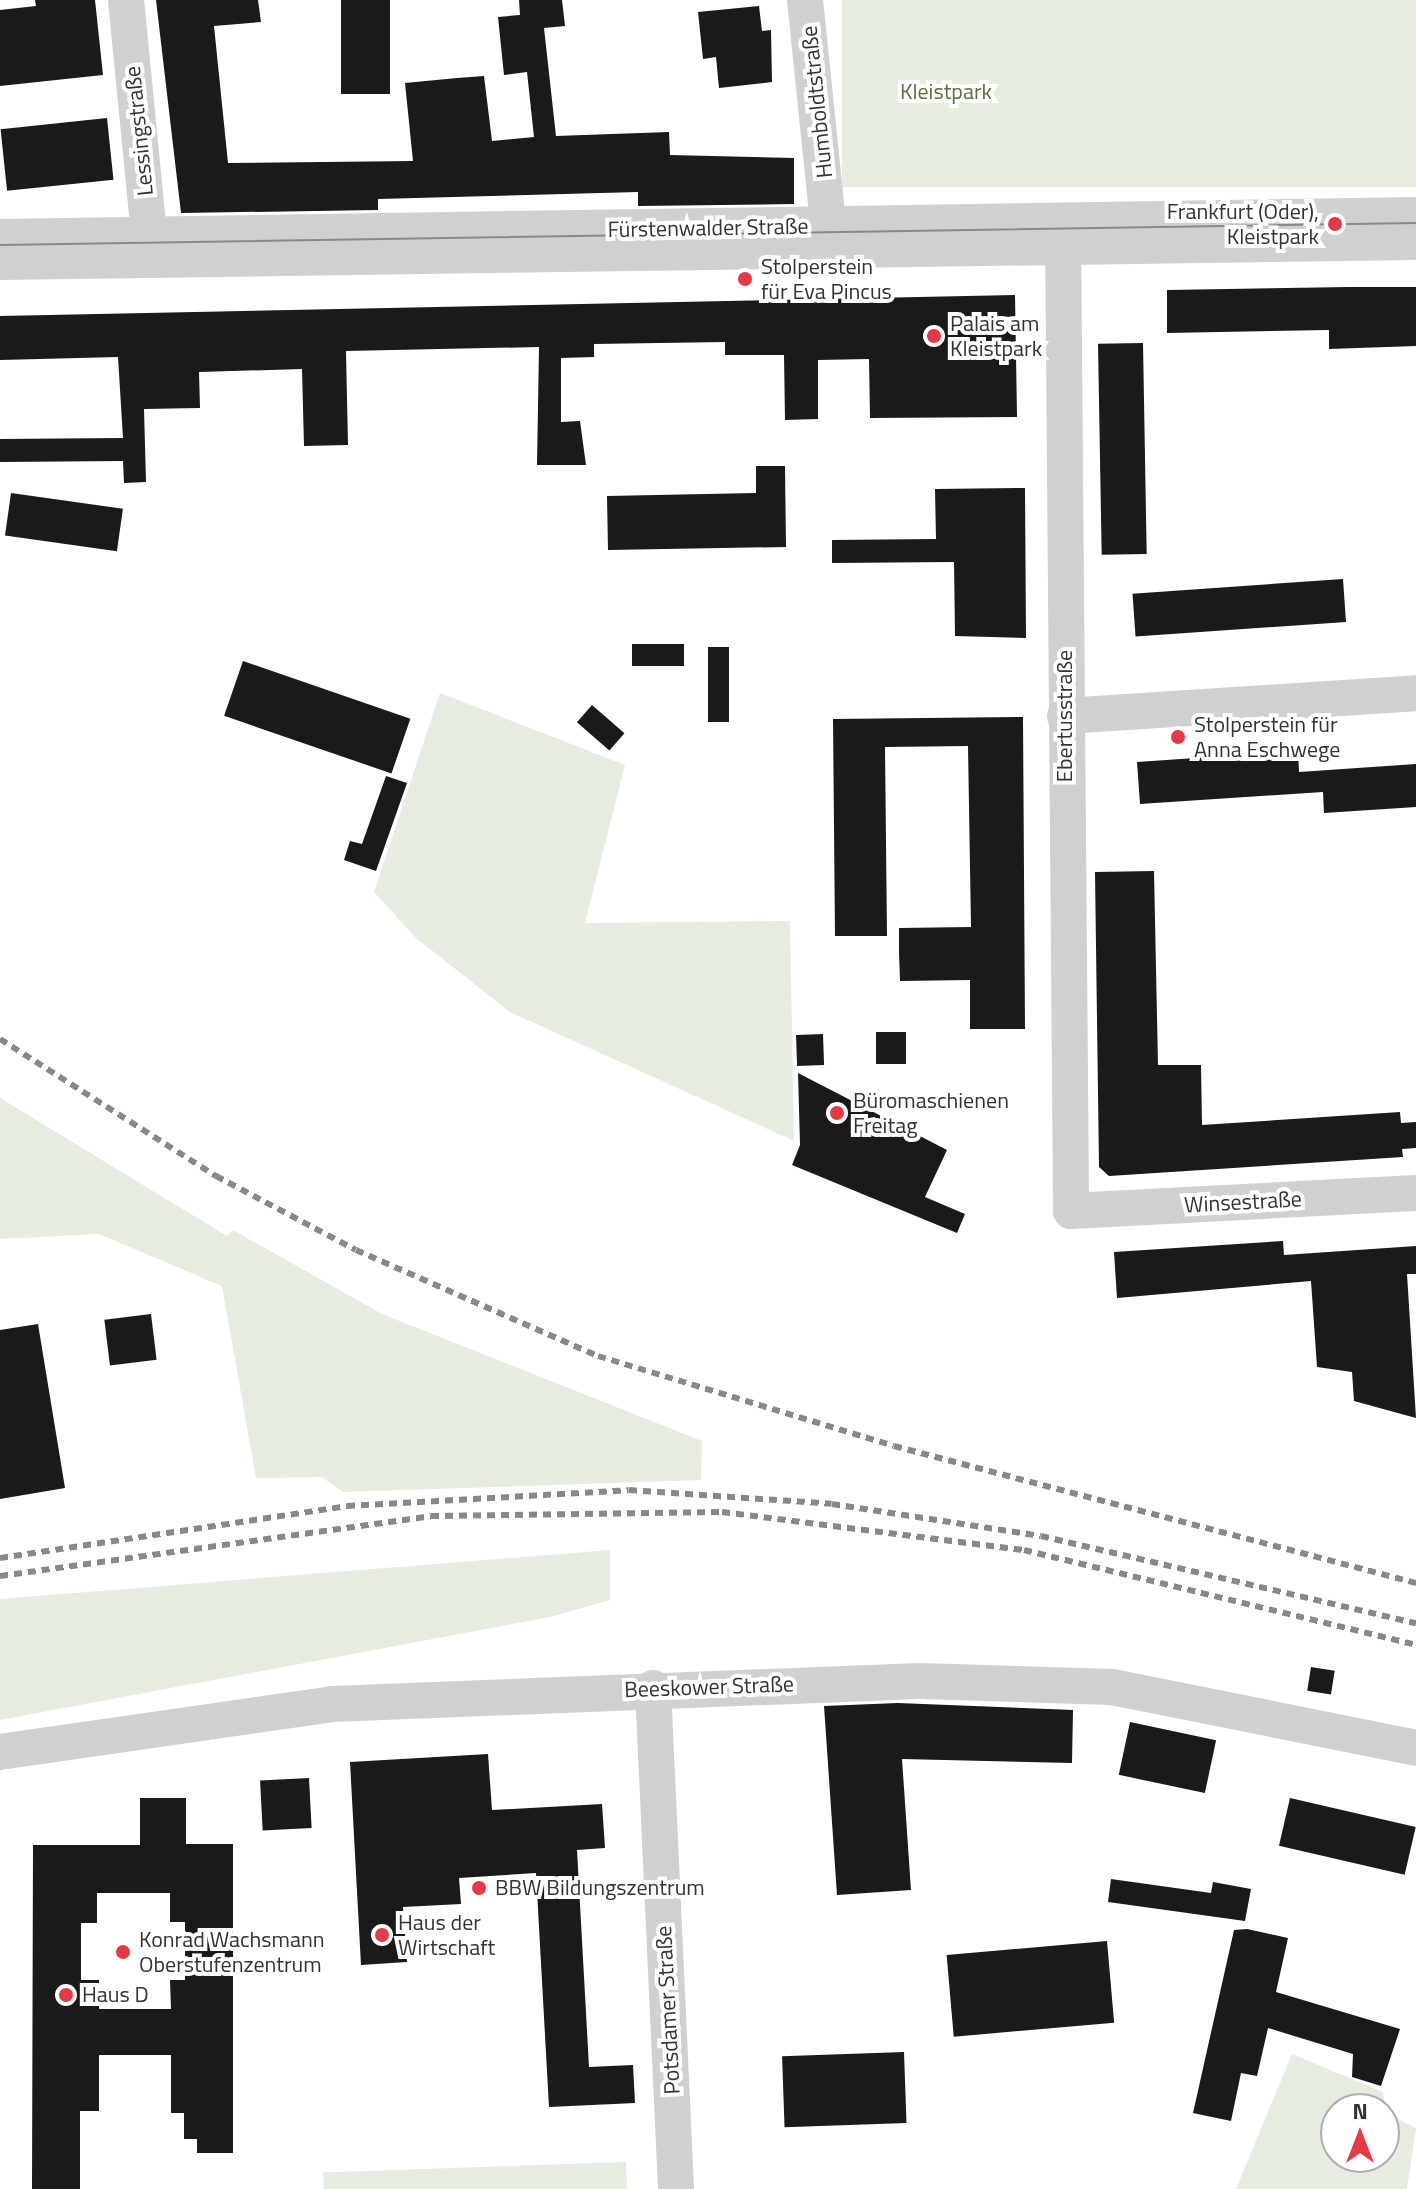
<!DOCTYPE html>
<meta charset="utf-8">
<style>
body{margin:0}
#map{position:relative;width:1416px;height:2189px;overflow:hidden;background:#fff;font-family:"Titillium Web",sans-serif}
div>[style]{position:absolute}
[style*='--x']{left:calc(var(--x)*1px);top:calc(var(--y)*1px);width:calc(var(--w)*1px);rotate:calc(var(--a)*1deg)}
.green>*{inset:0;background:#e6ecdf;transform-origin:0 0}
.building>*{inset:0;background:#1a1a1a;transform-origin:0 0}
.minor>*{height:36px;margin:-18px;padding:0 18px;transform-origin:18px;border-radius:18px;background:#d0d0d0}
.tram>*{height:2px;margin:-1px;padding:0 1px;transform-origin:1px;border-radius:1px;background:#888}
.rail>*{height:6px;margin-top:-3px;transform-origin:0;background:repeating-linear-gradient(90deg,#888 0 8px,transparent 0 14px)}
.dots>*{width:22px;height:22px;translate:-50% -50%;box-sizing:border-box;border:4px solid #fff;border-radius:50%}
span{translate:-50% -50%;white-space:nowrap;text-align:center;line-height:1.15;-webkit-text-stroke:8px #fff;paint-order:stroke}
.park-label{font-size:22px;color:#56703f}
.street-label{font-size:22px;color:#333}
.poi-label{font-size:22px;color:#333}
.right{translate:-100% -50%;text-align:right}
.left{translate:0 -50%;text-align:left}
.north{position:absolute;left:1320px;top:2093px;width:80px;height:80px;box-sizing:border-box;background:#fff;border:2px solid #adadad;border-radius:50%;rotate:0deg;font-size:22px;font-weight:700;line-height:32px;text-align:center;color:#333}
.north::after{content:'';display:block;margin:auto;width:28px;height:36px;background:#e63946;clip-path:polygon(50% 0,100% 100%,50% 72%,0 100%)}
</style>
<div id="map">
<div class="green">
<i style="left:842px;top:0;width:574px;height:187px"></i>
<i style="clip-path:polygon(440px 693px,625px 765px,585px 923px,790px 921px,794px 1141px,510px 1012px,416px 938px,374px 892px)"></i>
<i style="clip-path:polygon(0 1098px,227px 1236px,233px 1230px,382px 1314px,702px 1441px,701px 1480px,343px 1492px,322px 1477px,256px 1478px,222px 1286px,99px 1234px,0 1239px)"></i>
<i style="clip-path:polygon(610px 1550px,610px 1600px,550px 1617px,0 1720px,0 1599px)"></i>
<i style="clip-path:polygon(evenodd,1292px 2054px,1383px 2092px,1386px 2113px,1416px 2128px,1407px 2189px,1236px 2189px,1292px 2054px,1336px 2109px,1384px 2109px,1384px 2157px,1336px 2157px,1336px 2109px)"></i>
<i style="left:626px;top:2162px;width:27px;height:303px;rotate:88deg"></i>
</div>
<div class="building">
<i style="clip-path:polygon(35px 0,95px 0,103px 75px,0 86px,0 10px,36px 6px)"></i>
<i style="clip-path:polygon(156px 0,258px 0,261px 22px,214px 26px,228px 163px,413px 161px,405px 83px,457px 78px,484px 76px,492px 141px,534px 137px,527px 72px,504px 75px,498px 17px,520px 15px,519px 0,562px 0,565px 26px,544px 28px,556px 136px,669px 132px,670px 155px,794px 158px,794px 204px,638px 206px,638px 192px,378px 199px,378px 210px,181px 213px)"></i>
<i style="left:341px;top:0;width:49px;height:94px"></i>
<i style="clip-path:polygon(759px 6px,762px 31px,771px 30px,772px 82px,719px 88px,716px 57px,703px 59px,698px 12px)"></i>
<i style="left:107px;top:118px;width:62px;height:107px;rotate:84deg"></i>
<i style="clip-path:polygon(1349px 287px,1416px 287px,1416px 346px,1329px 349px,1329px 330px,1167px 333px,1167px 290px)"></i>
<i style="clip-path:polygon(1015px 295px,1017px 417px,870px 418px,869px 359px,818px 360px,818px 419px,785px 420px,784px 355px,725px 355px,725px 342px,594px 344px,594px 357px,561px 358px,561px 422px,580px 421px,586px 465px,537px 465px,539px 347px,346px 351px,348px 445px,304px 446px,302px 369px,199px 372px,200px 408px,144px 409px,146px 482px,124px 483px,123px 461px,0 462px,0 439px,123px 438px,118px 357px,0 360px,0 316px)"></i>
<i style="left:1143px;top:343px;width:211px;height:45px;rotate:89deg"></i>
<i style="clip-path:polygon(756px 466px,785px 466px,786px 547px,608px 550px,607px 496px,756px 493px)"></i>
<i style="clip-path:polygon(1025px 488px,1026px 638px,955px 636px,954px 562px,832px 563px,832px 540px,936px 539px,935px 489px)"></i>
<i style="left:11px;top:493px;width:113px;height:43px;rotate:8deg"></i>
<i style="left:1343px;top:579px;width:43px;height:211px;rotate:86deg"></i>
<i style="left:632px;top:644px;width:52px;height:22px"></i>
<i style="left:708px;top:647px;width:21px;height:75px"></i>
<i style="left:243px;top:661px;width:177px;height:58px;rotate:19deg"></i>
<i style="left:592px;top:705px;width:43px;height:23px;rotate:41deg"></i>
<i style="clip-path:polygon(1023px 717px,1025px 1029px,970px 1029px,970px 980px,900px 981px,899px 952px,899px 928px,971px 927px,968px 746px,885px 747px,887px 936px,835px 936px,833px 719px)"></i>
<i style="clip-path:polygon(1298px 751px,1299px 772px,1416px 764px,1416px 807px,1324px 813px,1323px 792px,1140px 804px,1137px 762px)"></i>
<i style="clip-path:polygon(386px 776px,407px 783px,376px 871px,344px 860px,350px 841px,362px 844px)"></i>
<i style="clip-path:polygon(1154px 871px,1158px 1065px,1201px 1065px,1202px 1125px,1400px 1112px,1401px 1123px,1416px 1122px,1416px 1148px,1402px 1149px,1403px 1157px,1109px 1176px,1099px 1167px,1095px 872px)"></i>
<i style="left:906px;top:1032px;width:32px;height:30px;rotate:90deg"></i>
<i style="left:823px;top:1034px;width:31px;height:27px;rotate:88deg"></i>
<i style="clip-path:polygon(798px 1073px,947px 1150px,925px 1197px,965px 1214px,957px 1233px,792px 1165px,800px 1145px)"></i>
<i style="clip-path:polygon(1283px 1241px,1284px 1255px,1416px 1246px,1416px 1274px,1407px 1274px,1416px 1418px,1354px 1401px,1352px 1372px,1317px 1367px,1311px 1281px,1117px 1298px,1114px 1252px)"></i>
<i style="left:151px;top:1314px;width:46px;height:47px;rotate:83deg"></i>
<i style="clip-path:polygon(38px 1324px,65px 1488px,0 1499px,0 1330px)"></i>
<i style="left:1311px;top:1667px;width:24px;height:24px;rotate:9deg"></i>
<i style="clip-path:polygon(898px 1703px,1073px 1710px,1072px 1763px,902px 1759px,911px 1890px,837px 1895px,824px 1706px)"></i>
<i style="left:1130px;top:1722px;width:88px;height:54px;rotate:12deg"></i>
<i style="clip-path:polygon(488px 1754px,492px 1810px,602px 1804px,605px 1848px,577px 1850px,589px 2067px,633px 2065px,635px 2103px,549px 2107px,536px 1873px,459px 1878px,461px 1904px,403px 1907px,407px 1962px,361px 1965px,350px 1762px)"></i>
<i style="left:309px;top:1778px;width:50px;height:49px;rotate:87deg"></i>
<i style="clip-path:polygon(evenodd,140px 1798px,186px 1798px,186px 1844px,233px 1844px,233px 2153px,197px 2153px,197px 2139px,184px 2139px,184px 2113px,171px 2113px,171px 2055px,99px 2055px,99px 2111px,80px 2111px,80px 2189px,32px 2189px,33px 1845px,140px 1845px,140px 1798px,97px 1893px,170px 1893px,170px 1922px,185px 1922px,185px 1980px,170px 1980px,171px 2009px,99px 2009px,99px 1980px,81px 1980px,81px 1923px,97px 1923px,97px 1893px)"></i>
<i style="left:1290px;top:1798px;width:129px;height:49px;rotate:13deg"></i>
<i style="clip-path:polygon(1111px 1879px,1211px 1893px,1213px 1882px,1251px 1889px,1245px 1921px,1108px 1902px)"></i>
<i style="clip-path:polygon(1247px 1929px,1288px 1938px,1276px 1992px,1400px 2029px,1381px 2086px,1352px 2077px,1353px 2054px,1268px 2028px,1257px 2076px,1241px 2073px,1231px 2121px,1193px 2113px,1234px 1930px)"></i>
<i style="left:1107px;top:1941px;width:82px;height:161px;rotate:85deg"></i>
<i style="left:904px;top:2052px;width:71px;height:122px;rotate:88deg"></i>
</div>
<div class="minor">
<i style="--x:126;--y:0;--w:258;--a:84.4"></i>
<i style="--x:805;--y:0;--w:252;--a:84.1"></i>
<i style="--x:1063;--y:226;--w:985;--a:89.53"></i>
<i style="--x:1071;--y:1211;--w:345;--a:-3"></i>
<i style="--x:0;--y:237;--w:1416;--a:-0.89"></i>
<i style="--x:0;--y:262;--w:1416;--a:-0.81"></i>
<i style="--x:1065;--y:716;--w:352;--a:-3.7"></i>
<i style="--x:653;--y:1688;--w:502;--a:87.37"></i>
<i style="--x:0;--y:1752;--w:335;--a:-8.2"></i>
<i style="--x:332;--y:1704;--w:588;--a:-2.24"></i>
<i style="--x:920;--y:1681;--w:192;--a:1.8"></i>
<i style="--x:1112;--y:1687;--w:310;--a:11.3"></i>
</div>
<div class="tram">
<i style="--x:0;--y:245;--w:1416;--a:-0.89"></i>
</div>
<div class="rail">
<i style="--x:0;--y:1039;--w:256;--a:32.4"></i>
<i style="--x:216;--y:1176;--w:158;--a:27.9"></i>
<i style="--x:356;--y:1250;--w:264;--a:23.7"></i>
<i style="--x:598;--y:1356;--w:309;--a:16.9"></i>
<i style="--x:894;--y:1446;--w:540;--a:14.71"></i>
<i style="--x:0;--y:1558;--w:351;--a:-8.5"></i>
<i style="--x:347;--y:1506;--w:282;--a:-3.2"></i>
<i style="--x:629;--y:1490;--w:203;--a:3.9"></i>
<i style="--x:832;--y:1504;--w:211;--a:8.7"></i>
<i style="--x:1041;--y:1536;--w:385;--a:13.1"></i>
<i style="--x:0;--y:1576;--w:435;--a:-7.9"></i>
<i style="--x:431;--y:1516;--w:291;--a:-0.8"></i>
<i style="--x:722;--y:1512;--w:304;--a:7.2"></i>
<i style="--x:1024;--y:1550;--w:403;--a:13.6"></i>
</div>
<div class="dots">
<i style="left:1335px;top:224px;background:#e63946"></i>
<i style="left:745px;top:279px;background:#e63946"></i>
<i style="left:934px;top:336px;background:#e63946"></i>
<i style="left:1178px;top:737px;background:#e63946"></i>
<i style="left:837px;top:1113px;background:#e63946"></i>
<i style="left:479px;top:1888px;background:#e63946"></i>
<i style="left:382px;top:1935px;background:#e63946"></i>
<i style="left:123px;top:1952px;background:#e63946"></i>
<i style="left:66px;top:1995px;background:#e63946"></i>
</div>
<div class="park-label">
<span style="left:946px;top:92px">Kleistpark</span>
</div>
<div class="street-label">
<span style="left:817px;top:102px;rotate:-96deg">Humboldtstraße</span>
<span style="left:139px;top:131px;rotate:-96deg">Lessingstraße</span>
<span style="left:708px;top:228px;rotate:-1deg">Fürstenwalder Straße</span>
<span style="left:1065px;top:716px;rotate:-90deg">Ebertusstraße</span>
<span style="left:1243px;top:1202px;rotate:-3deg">Winsestraße</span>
<span style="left:709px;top:1687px;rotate:-2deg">Beeskower Straße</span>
<span style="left:668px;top:2010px;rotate:-93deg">Potsdamer Straße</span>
</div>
<div class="poi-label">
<span class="right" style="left:1319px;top:224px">Frankfurt (Oder),<br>Kleistpark</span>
<span class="left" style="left:761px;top:279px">Stolperstein<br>für Eva Pincus</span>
<span class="left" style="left:950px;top:336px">Palais am<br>Kleistpark</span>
<span class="left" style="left:1194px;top:737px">Stolperstein für<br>Anna Eschwege</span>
<span class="left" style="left:853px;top:1113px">Büromaschienen<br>Freitag</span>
<span class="left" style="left:495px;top:1888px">BBW Bildungszentrum</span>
<span class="left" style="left:398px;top:1935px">Haus der<br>Wirtschaft</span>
<span class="left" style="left:139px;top:1952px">Konrad Wachsmann<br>Oberstufenzentrum</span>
<span class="left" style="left:82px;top:1995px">Haus D</span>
</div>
<div class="north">N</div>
</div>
